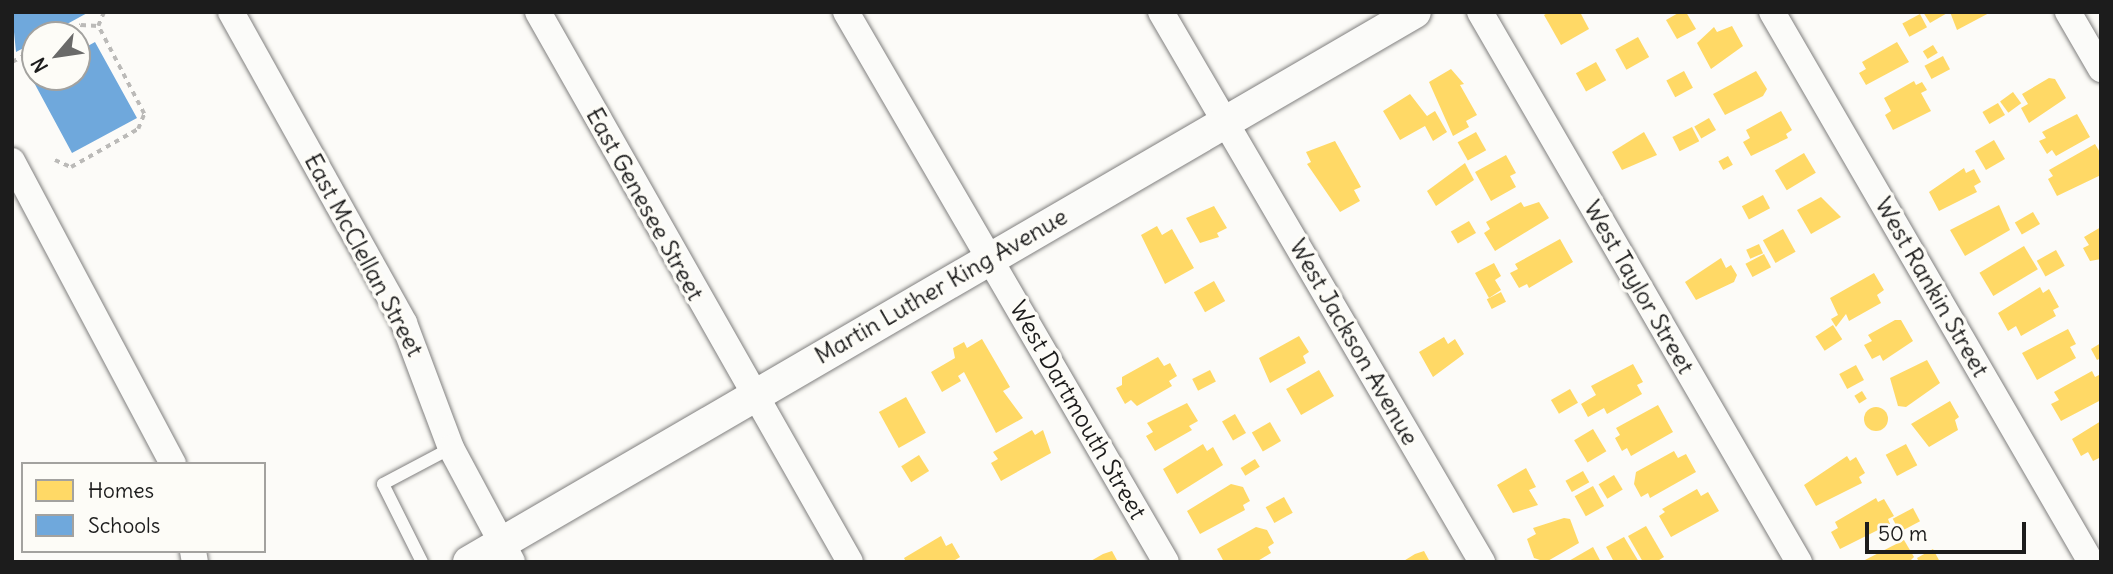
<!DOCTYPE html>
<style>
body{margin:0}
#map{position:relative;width:2113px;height:574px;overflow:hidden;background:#fcfbf8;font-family:Delius,sans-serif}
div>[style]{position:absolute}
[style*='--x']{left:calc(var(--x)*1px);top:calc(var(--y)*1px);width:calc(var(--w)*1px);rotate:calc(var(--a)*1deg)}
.homes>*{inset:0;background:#ffd966;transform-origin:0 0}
.round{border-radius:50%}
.schools>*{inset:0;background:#6fa8dc}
.path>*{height:3.5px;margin-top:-1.75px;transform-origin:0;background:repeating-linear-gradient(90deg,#bbbab8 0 5px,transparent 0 10px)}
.roads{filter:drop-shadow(0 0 2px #81807f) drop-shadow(0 0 2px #81807f)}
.service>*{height:12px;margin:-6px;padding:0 6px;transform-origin:6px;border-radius:6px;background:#fbfbf9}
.minor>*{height:26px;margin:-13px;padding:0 13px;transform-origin:13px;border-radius:13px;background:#fbfbf9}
.tertiary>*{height:32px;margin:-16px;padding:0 16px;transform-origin:16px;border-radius:16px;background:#fbfbf9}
span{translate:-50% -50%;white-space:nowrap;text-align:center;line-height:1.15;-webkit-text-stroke:7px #fdfcf7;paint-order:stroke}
.street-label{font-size:24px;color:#1c1c1c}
.frame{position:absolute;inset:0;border:14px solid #1c1c1c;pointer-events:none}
.legend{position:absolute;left:21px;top:462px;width:245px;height:91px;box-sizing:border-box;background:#fdfcf7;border:2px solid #a3a29f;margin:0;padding:9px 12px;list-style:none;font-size:21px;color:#1c1c1c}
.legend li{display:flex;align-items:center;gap:14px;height:35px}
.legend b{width:35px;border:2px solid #a3a29f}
.north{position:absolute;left:21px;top:21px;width:70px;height:70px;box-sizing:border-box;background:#fdfcf7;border:2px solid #a3a29f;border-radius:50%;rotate:241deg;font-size:19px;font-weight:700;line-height:28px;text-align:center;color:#1c1c1c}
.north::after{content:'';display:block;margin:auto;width:24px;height:32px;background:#6a6a69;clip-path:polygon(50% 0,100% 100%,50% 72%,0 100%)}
.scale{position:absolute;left:1865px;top:522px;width:161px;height:32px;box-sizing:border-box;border:4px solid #1c1c1c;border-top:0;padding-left:9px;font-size:21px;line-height:24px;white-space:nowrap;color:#1c1c1c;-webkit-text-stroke:5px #fdfcf7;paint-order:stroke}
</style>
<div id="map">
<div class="homes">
<i style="clip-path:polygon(1549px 12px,1580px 12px,1589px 29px,1561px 45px,1544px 15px)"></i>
<i style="clip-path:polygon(1680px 12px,1686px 12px,1696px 29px,1677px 39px,1666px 20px)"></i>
<i style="clip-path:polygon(1923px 12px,1949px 12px,1930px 23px)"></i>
<i style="clip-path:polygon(1950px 12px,1991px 12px,1957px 30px)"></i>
<i style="left:1920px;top:14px;width:15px;height:20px;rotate:62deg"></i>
<i style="clip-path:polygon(1732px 26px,1743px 46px,1711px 69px,1697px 43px,1714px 27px,1717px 32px)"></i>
<i style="left:1638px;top:37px;width:23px;height:26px;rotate:61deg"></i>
<i style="clip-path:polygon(1897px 42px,1909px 62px,1866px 85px,1859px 73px,1866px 69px,1862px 62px)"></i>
<i style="left:1933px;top:45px;width:9px;height:12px;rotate:58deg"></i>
<i style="left:1943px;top:56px;width:15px;height:21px;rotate:62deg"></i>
<i style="left:1596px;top:62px;width:21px;height:23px;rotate:61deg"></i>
<i style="clip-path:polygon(1451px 69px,1464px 84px,1460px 85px,1477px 115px,1466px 121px,1469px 127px,1453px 136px,1429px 82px)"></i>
<i style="left:1684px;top:71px;width:19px;height:20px;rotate:62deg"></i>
<i style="clip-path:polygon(1756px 71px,1767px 89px,1763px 96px,1725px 115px,1713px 94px)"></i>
<i style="clip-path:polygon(2049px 78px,2055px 79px,2066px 98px,2029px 123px,2021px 108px,2028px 104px,2022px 94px)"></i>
<i style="clip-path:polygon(1914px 81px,1916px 85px,1922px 82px,1927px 90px,1921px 93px,1931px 111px,1893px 130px,1885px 115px,1891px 111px,1884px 98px)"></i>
<i style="left:2013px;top:92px;width:14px;height:16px;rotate:54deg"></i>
<i style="clip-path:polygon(1410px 94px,1427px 116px,1435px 111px,1447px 132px,1433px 141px,1425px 126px,1400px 140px,1383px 111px)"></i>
<i style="left:1998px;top:103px;width:14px;height:18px;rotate:60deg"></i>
<i style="clip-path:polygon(1781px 111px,1792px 130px,1786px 134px,1788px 138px,1751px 156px,1743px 142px,1750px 138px,1746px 130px)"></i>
<i style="clip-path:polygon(2077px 114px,2090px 137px,2056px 156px,2052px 150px,2047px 154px,2039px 141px,2046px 138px,2042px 132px)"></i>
<i style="left:1709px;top:118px;width:14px;height:17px;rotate:60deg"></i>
<i style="left:1692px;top:127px;width:16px;height:22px;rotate:63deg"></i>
<i style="left:1476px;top:132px;width:21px;height:21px;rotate:61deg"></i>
<i style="clip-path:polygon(1644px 132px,1657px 155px,1622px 170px,1612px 152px)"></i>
<i style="left:1994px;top:140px;width:22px;height:22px;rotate:60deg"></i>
<i style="clip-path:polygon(1335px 141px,1361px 187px,1354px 190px,1360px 201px,1340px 212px,1307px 164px,1311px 162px,1306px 152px)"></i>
<i style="clip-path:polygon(2095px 144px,2101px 154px,2101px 175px,2057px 196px,2048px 179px,2053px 176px,2049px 170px)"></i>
<i style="left:1804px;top:153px;width:23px;height:34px;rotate:59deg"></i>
<i style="clip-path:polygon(1506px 155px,1516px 173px,1510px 176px,1516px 187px,1491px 201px,1475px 172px)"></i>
<i style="left:1728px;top:156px;width:10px;height:11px;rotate:61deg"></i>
<i style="clip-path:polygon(1465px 163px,1474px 180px,1436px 206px,1427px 191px)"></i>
<i style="clip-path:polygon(1964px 168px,1966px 173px,1974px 169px,1981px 182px,1974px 186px,1977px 192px,1939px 211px,1929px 192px)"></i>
<i style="left:1763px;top:195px;width:15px;height:24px;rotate:62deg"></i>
<i style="clip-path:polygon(1821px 197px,1841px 217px,1811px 234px,1797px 210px)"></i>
<i style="clip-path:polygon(1521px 202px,1524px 207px,1539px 202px,1549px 218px,1495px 251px,1484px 233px,1490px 229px,1486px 222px)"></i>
<i style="clip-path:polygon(1999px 205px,2010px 230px,1965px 256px,1950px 230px)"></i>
<i style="clip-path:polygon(1214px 206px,1227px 228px,1217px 233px,1219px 237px,1200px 243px,1186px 218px)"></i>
<i style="left:2033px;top:212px;width:14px;height:21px;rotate:60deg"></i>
<i style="left:1469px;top:221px;width:14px;height:21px;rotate:60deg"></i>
<i style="clip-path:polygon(1157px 226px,1162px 235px,1172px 229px,1194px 268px,1165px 284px,1141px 235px)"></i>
<i style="clip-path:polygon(2101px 227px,2101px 259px,2090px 261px,2083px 248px,2089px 245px,2084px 237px)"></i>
<i style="left:1783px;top:229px;width:26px;height:23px;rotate:61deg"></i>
<i style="clip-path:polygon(1560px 239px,1573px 262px,1529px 288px,1527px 284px,1519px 288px,1510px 273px,1518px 269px,1515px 264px)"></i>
<i style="left:1759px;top:244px;width:10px;height:14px;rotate:66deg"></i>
<i style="left:2024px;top:246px;width:27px;height:52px;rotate:59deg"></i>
<i style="left:2056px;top:250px;width:18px;height:22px;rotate:61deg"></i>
<i style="left:1764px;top:254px;width:15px;height:21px;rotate:62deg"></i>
<i style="clip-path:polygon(1721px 258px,1726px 268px,1731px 265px,1737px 275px,1734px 282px,1696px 300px,1685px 282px)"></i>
<i style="clip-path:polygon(1494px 263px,1501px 276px,1495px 280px,1501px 290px,1489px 298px,1475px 273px)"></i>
<i style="clip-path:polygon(1874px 273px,1884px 290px,1877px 295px,1881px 303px,1849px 321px,1846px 314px,1836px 327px,1831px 319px,1838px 315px,1830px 298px)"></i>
<i style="left:1214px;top:281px;width:23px;height:23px;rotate:61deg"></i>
<i style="clip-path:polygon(2040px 287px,2043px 293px,2049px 289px,2059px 307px,2053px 310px,2056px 316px,2021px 336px,2016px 326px,2008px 331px,1998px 313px)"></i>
<i style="left:1501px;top:292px;width:11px;height:16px;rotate:63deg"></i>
<i style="clip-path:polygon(1895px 320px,1901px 320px,1913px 341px,1883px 361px,1880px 355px,1872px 359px,1864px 345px,1872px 341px,1868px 335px)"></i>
<i style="left:1833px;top:325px;width:17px;height:21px;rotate:57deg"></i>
<i style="clip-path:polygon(2068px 329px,2076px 344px,2070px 347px,2076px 358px,2037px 380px,2022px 353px)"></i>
<i style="clip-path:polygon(1299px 336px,1309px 352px,1303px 356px,1306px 363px,1270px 383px,1259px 358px)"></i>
<i style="clip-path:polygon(1444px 337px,1448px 344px,1455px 339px,1464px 354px,1433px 377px,1419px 352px)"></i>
<i style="clip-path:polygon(982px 339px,1010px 387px,1003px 391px,1023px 418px,996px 433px,964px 372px,958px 376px,961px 381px,942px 392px,931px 372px,955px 358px,953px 348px,964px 342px,967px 348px)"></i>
<i style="clip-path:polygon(2101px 343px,2101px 358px,2097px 360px,2091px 349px)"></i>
<i style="clip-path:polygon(1158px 357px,1164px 366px,1170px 363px,1177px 376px,1169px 381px,1172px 386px,1137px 406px,1131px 400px,1125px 404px,1116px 388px,1122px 385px,1122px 377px)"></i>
<i style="clip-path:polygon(1927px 360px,1940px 383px,1906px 407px,1898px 406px,1890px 378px)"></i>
<i style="clip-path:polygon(1633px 364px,1643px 382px,1637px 385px,1642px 394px,1607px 414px,1604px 408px,1588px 417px,1581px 404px,1596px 395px,1591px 386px)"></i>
<i style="left:1856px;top:365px;width:17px;height:19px;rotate:62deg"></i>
<i style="left:1210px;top:370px;width:13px;height:20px;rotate:63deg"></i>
<i style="left:1319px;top:370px;width:30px;height:38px;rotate:60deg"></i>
<i style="clip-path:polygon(2092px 371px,2095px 377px,2101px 374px,2101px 400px,2061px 421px,2051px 404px,2059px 400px,2054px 392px)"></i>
<i style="left:1570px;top:389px;width:16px;height:22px;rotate:60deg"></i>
<i style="left:1862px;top:391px;width:9px;height:9px;rotate:58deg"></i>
<i style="left:906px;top:397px;width:41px;height:31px;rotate:61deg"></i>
<i style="clip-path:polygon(1950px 401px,1959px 417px,1955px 420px,1958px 430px,1929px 447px,1911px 424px)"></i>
<i style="clip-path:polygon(1187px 403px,1198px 421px,1189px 426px,1192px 430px,1155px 451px,1146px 436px,1153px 432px,1147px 423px)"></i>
<i style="clip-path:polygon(1658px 405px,1673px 432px,1631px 456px,1627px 448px,1622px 451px,1615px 438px,1620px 435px,1616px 428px)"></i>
<i class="round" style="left:1864px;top:407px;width:24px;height:24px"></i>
<i style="left:1235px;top:414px;width:22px;height:15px;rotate:60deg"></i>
<i style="clip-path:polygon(2101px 421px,2101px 457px,2093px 461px,2088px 452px,2081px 456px,2072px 439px)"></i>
<i style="left:1270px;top:422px;width:22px;height:21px;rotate:60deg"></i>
<i style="left:1593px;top:429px;width:26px;height:22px;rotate:59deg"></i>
<i style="clip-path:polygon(1032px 430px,1035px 435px,1043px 430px,1051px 453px,1001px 481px,991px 463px,998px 459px,993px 452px)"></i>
<i style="clip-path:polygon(1203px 444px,1207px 451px,1213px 447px,1223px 465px,1177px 494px,1163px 469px)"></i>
<i style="left:1906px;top:444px;width:24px;height:23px;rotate:62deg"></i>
<i style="clip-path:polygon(1674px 451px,1678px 458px,1686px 454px,1696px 472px,1650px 498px,1648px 493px,1641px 497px,1634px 484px,1636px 472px)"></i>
<i style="left:919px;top:455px;width:19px;height:21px;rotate:58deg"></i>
<i style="clip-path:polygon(1847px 456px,1850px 461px,1856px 457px,1865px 473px,1859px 477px,1862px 483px,1816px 506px,1804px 485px)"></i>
<i style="left:1255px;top:459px;width:9px;height:17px;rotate:58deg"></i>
<i style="clip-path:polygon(1526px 468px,1536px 487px,1529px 490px,1538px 505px,1513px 513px,1497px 485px)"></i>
<i style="left:1583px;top:471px;width:13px;height:20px;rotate:61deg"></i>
<i style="left:1614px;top:475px;width:17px;height:18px;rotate:59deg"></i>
<i style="clip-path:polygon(1231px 484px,1243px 487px,1250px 501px,1243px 505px,1245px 510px,1200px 534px,1187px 511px)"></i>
<i style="left:1593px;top:486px;width:23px;height:21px;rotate:61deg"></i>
<i style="clip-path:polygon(1697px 489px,1701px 496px,1708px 492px,1719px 511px,1671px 537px,1659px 516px,1665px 512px,1662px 509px)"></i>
<i style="left:1284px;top:497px;width:18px;height:21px;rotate:61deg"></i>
<i style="clip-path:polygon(1876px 498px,1878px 502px,1884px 499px,1894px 516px,1888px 519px,1890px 524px,1840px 549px,1831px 532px,1838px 528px,1835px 522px)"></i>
<i style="left:1913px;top:508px;width:15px;height:23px;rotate:62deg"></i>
<i style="clip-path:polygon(1564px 518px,1570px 519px,1579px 543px,1546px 562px,1534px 558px,1527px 539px,1536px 534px,1533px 528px)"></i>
<i style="clip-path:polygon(1646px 526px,1664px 557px,1656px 562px,1643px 562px,1628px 536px)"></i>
<i style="clip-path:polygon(1256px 527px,1267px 530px,1274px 543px,1268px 547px,1271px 553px,1256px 562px,1224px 562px,1217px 549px)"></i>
<i style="clip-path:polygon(941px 536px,946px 546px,952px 543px,960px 557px,952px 562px,906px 562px,904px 558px)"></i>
<i style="clip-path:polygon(1624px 537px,1639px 562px,1614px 562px,1606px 547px)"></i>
<i style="clip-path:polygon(1904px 540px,1914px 557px,1909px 562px,1861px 562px)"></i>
<i style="clip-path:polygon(1593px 547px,1601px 562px,1567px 562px)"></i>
<i style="clip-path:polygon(1933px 549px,1940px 562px,1919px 562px,1917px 558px)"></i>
<i style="clip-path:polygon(1112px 551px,1118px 562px,1089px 562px,1103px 554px)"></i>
<i style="clip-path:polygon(1424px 551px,1430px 562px,1402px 562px,1415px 554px)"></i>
</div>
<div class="schools">
<i style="clip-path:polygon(12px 12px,89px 12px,47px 35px,35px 35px,35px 42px,16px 52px)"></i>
<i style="clip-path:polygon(95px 42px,137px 118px,72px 153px,31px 77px,77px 77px,77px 52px)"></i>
</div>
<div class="path">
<i style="--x:62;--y:35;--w:21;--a:-28"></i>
<i style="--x:81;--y:25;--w:17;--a:3"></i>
<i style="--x:12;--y:62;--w:26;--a:-28"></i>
<i style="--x:55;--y:160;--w:17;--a:24"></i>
<i style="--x:71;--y:167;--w:77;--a:-29.6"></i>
<i style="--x:138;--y:129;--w:16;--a:-68"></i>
<i style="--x:144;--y:114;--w:99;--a:-117.6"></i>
<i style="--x:98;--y:26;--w:15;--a:-67"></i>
</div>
<div class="roads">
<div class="service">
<i style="--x:422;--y:562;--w:87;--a:-116.6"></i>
<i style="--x:383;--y:484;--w:77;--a:-27.9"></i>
</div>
<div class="minor">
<i style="--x:231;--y:12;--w:356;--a:60.9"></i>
<i style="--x:404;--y:323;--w:134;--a:69.4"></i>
<i style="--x:451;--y:448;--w:129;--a:61.8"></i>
<i style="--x:538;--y:12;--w:632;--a:60.43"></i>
<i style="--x:846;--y:12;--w:636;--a:59.81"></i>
<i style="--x:1161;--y:12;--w:637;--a:59.73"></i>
<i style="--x:1480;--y:12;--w:636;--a:59.89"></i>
<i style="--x:1772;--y:12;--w:636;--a:59.89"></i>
<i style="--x:2068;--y:12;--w:66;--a:59.9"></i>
<i style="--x:12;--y:161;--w:343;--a:62"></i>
<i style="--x:193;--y:551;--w:11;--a:80"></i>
</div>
<div class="tertiary">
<i style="--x:469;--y:562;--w:1094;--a:-30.17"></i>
</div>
</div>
<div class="street-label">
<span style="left:645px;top:204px;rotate:61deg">East Genesee Street</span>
<span style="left:364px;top:255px;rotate:62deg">East McClellan Street</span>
<span style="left:941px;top:286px;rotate:-30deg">Martin Luther King Avenue</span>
<span style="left:1639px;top:287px;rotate:60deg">West Taylor Street</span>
<span style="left:1932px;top:287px;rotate:60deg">West Rankin Street</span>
<span style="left:1354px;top:342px;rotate:60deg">West Jackson Avenue</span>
<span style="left:1078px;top:410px;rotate:60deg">West Dartmouth Street</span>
</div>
<div class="frame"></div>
<ul class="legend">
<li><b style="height:19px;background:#ffd966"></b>Homes</li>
<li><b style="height:19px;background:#6fa8dc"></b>Schools</li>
</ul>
<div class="north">N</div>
<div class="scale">50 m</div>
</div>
